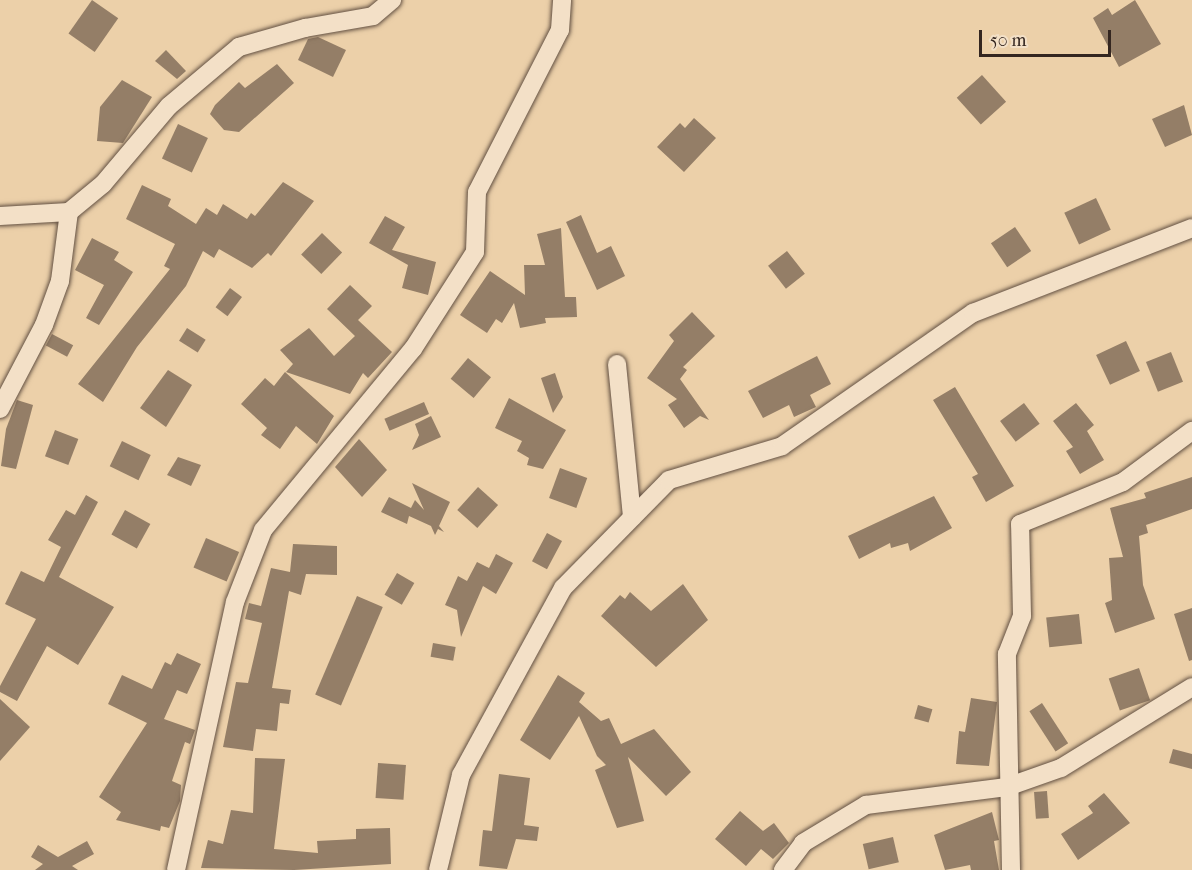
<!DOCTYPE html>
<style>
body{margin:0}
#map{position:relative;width:1192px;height:870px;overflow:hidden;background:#ecd0a9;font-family:"IM FELL French Canon",serif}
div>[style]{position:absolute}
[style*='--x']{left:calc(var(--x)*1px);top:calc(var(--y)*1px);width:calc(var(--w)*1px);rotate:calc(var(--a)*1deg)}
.building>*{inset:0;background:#947e67;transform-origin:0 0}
.roads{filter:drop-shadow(0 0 2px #625042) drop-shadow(0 0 2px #625042)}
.minor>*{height:18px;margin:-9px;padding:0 9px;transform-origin:9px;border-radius:9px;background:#f3e0c7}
span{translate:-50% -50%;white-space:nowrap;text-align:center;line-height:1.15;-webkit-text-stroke:4.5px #f3e0c7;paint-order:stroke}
.scale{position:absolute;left:979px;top:30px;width:132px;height:27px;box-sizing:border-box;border:3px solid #342620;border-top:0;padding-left:8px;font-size:18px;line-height:21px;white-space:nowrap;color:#342620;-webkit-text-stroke:4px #f3e0c7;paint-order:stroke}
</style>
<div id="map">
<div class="building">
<i style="left:92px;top:0;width:32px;height:41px;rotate:35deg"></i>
<i style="clip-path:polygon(1135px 0,1161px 44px,1119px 67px,1093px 18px,1108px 8px,1112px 15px)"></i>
<i style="clip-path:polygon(318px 37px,346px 50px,333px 77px,298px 60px,308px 39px)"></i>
<i style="clip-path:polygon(166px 50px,186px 71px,177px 79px,155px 61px)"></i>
<i style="clip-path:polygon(277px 64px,294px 83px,239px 132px,224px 130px,210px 114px,215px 105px,239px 82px,245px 88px)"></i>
<i style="left:982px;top:75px;width:36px;height:34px;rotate:48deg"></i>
<i style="clip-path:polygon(122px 80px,152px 97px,123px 143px,97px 141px,100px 107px)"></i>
<i style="clip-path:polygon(1184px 105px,1192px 135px,1165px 147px,1152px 119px)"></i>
<i style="clip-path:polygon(694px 118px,716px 138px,684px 172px,657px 147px,680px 123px,685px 128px)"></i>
<i style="left:178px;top:124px;width:33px;height:38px;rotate:25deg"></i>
<i style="clip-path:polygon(283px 182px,314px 201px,271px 256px,268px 253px,252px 268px,219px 249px,214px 258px,203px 251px,186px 286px,137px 347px,103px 402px,78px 384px,170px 269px,164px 266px,175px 244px,126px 219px,142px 185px,171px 199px,168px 206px,196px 224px,206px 208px,217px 215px,223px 204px,247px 219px,251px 213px,255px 216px)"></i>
<i style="left:1096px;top:198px;width:35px;height:35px;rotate:65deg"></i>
<i style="clip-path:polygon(581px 215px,597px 253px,611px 246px,625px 276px,597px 290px,566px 222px)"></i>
<i style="clip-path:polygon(385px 216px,405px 227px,392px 250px,436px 262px,428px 295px,402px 288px,408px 265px,369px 243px)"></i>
<i style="left:1015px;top:227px;width:29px;height:29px;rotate:56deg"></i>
<i style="clip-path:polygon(561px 228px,565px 297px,576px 297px,577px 317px,545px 318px,546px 323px,520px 328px,514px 303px,502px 323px,496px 319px,487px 333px,460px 315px,490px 271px,525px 295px,524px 265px,545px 265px,537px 234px)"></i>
<i style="left:322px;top:233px;width:28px;height:30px;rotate:44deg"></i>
<i style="clip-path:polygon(92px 238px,119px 252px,114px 260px,133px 272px,99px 325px,86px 318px,104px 285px,75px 270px)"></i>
<i style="left:787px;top:251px;width:29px;height:24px;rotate:52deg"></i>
<i style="clip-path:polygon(350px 285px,372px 306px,358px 320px,392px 352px,368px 378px,363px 373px,350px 394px,286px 372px,293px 364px,280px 350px,309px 328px,334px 356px,355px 336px,327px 309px)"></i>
<i style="left:230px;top:288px;width:15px;height:24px;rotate:37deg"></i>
<i style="clip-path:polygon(692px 312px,715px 336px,683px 367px,687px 370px,680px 379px,709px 420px,700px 416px,684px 428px,668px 405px,677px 399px,647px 378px,674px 341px,669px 335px)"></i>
<i style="left:187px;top:328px;width:22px;height:15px;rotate:32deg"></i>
<i style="left:52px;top:334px;width:24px;height:13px;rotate:28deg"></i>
<i style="left:1126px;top:341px;width:33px;height:33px;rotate:65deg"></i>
<i style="left:1171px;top:352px;width:32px;height:27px;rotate:68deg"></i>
<i style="clip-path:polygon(817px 356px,831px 384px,810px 395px,816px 407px,794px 417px,789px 405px,763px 418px,748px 391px)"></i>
<i style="left:468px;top:358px;width:30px;height:27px;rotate:40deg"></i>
<i style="clip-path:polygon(168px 370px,192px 385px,166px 427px,140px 408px)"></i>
<i style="clip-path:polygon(285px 372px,334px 416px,317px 444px,296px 426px,280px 449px,261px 435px,267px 428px,241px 404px,265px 378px,274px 386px)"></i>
<i style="clip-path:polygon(555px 373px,563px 397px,553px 413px,541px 378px)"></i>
<i style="clip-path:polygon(955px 387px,1014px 486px,986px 502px,972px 477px,978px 474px,933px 400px)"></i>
<i style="clip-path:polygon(509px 398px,566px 430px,543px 469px,527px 465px,529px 458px,517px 451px,522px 441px,495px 428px)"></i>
<i style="clip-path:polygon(17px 400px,33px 405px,16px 469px,1px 466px,6px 429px)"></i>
<i style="left:424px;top:402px;width:13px;height:43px;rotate:67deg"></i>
<i style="left:1024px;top:403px;width:26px;height:30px;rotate:53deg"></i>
<i style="clip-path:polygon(1076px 403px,1094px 425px,1087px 431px,1104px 460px,1080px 474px,1066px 451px,1073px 447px,1053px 421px)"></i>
<i style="clip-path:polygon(431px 416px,441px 437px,412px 450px,419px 435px,415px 424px)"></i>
<i style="left:55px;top:430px;width:25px;height:28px;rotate:21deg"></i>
<i style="clip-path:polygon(359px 439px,387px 470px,362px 497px,335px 467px)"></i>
<i style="left:122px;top:441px;width:32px;height:28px;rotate:26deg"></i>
<i style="clip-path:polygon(178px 457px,201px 465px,191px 486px,167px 475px)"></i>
<i style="left:560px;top:468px;width:29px;height:32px;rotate:20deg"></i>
<i style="clip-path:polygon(1192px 477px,1192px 509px,1146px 525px,1148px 533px,1139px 536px,1143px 585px,1155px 619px,1115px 633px,1105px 603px,1112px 600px,1109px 558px,1123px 557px,1110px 508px,1146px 498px,1144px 493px)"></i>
<i style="clip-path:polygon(412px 483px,450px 502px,439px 526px,444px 532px,438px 529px,435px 535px,431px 526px,409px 516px,407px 524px,381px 512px,389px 497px,411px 508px,415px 500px,424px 510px)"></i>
<i style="left:478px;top:487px;width:27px;height:31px;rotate:42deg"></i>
<i style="clip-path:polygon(86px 495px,98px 502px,59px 577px,114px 607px,78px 665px,47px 646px,17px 701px,0 692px,0 686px,36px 619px,5px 604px,21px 571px,44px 582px,61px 547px,48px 540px,66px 510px,75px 515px)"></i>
<i style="clip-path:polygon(934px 496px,952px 528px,910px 551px,908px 543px,891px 548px,890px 543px,859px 559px,848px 536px)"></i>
<i style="left:125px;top:510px;width:29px;height:28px;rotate:29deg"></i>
<i style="left:547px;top:533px;width:17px;height:32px;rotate:28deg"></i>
<i style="left:206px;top:538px;width:36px;height:32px;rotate:23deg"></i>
<i style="clip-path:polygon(293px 544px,337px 546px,337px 575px,306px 574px,301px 595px,289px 591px,272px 688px,291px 690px,289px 704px,280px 703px,277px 731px,256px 729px,253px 751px,223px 747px,236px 682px,248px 683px,262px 623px,245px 619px,249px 603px,261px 606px,271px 568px,290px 572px)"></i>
<i style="clip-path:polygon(496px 554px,513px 563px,496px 594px,483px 586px,461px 637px,457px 610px,445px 605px,458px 576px,467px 581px,477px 562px,489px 568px)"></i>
<i style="left:397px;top:573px;width:20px;height:25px;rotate:30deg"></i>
<i style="clip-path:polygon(683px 584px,708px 620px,656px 667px,601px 616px,620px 595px,625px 599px,630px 592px,651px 611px)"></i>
<i style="left:357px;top:596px;width:28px;height:107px;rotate:23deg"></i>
<i style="clip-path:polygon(1192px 608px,1192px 660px,1189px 661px,1174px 614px)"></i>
<i style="left:1079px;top:614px;width:30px;height:33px;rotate:84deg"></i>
<i style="left:433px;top:643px;width:23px;height:14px;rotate:10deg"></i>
<i style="clip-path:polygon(177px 653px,201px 664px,187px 694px,177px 690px,164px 719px,195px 730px,190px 744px,185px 742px,172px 781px,181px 785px,180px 801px,169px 828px,161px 826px,160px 831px,116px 820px,121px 812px,99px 797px,147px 723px,108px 704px,122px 675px,152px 689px,165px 662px,171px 665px)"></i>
<i style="left:1139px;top:668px;width:34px;height:32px;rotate:71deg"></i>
<i style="clip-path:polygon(558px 675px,585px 693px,579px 702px,601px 721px,609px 718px,621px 744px,654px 729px,691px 772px,666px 796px,628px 757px,644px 821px,617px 828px,595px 770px,606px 765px,597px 756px,579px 716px,550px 760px,520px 740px)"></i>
<i style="clip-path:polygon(971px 698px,997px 702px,989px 766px,956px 764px,959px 731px,965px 732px)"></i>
<i style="clip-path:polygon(0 699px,30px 727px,0 761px)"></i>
<i style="left:1042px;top:703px;width:48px;height:15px;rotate:57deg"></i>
<i style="left:918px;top:705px;width:15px;height:14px;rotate:16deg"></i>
<i style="clip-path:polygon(1173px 749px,1192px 754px,1192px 769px,1169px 763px)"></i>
<i style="clip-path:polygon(255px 758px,285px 759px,274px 849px,318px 853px,317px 841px,356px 839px,356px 829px,390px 828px,391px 864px,294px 870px,201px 868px,208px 840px,223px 844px,231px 810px,253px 813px)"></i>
<i style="left:378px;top:763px;width:28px;height:35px;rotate:4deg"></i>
<i style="clip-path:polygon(499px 774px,530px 778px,524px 825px,539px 827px,537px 841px,516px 839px,507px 869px,479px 866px,483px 830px,492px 831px)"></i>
<i style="left:1047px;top:791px;width:27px;height:13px;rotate:86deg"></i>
<i style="clip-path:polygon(1104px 793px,1130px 823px,1078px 860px,1061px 834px,1093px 813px,1088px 806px)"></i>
<i style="clip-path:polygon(740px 811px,763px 831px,774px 823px,789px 843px,773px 859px,761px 849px,746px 866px,715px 839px)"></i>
<i style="clip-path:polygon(992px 812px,999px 840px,994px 841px,999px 870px,971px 870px,970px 865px,945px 870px,934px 835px)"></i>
<i style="left:893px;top:837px;width:26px;height:31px;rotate:77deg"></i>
<i style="clip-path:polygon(87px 841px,94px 854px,72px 866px,78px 870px,35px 870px,43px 864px,31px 857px,38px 845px,58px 857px)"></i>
</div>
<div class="roads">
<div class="minor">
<i style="--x:0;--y:216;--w:69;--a:-3.3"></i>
<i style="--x:69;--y:212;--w:44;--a:-39.5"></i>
<i style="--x:103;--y:184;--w:102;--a:-49.8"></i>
<i style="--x:169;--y:106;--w:92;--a:-40.1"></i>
<i style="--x:239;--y:47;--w:69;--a:-16.1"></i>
<i style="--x:305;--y:28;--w:69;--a:-10"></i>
<i style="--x:373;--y:16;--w:25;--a:-40"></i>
<i style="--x:617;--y:364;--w:154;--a:84.4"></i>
<i style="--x:0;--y:409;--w:95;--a:-62.4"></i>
<i style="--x:44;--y:325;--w:47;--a:-70"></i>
<i style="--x:60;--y:281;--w:70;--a:-82.6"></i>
<i style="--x:176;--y:870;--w:274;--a:-77.6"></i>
<i style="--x:235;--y:602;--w:77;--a:-68.7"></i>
<i style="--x:263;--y:530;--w:235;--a:-50.4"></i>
<i style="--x:413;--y:349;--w:115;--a:-57.4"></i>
<i style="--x:475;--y:252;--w:60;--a:-88.1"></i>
<i style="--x:477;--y:192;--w:182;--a:-62.9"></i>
<i style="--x:560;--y:30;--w:30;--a:-86"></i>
<i style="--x:438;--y:870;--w:98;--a:-76.4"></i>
<i style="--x:461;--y:775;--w:213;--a:-61.4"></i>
<i style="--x:563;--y:588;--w:151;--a:-45.5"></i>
<i style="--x:669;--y:480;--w:118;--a:-16.7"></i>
<i style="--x:782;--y:446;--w:233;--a:-34.9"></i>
<i style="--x:973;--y:313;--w:235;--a:-21.2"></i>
<i style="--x:783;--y:870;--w:34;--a:-53"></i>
<i style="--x:803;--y:843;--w:74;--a:-31.1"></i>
<i style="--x:866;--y:805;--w:142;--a:-7.3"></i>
<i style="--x:1007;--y:787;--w:57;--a:-19.4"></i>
<i style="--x:1061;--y:768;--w:154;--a:-31.7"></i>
<i style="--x:1011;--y:870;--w:216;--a:-91.1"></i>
<i style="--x:1007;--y:654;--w:41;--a:-68.5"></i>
<i style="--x:1022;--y:616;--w:92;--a:-91.2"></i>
<i style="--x:1020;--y:524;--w:111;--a:-22.2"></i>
<i style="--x:1123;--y:482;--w:86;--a:-36.5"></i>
</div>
</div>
<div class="scale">50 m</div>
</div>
